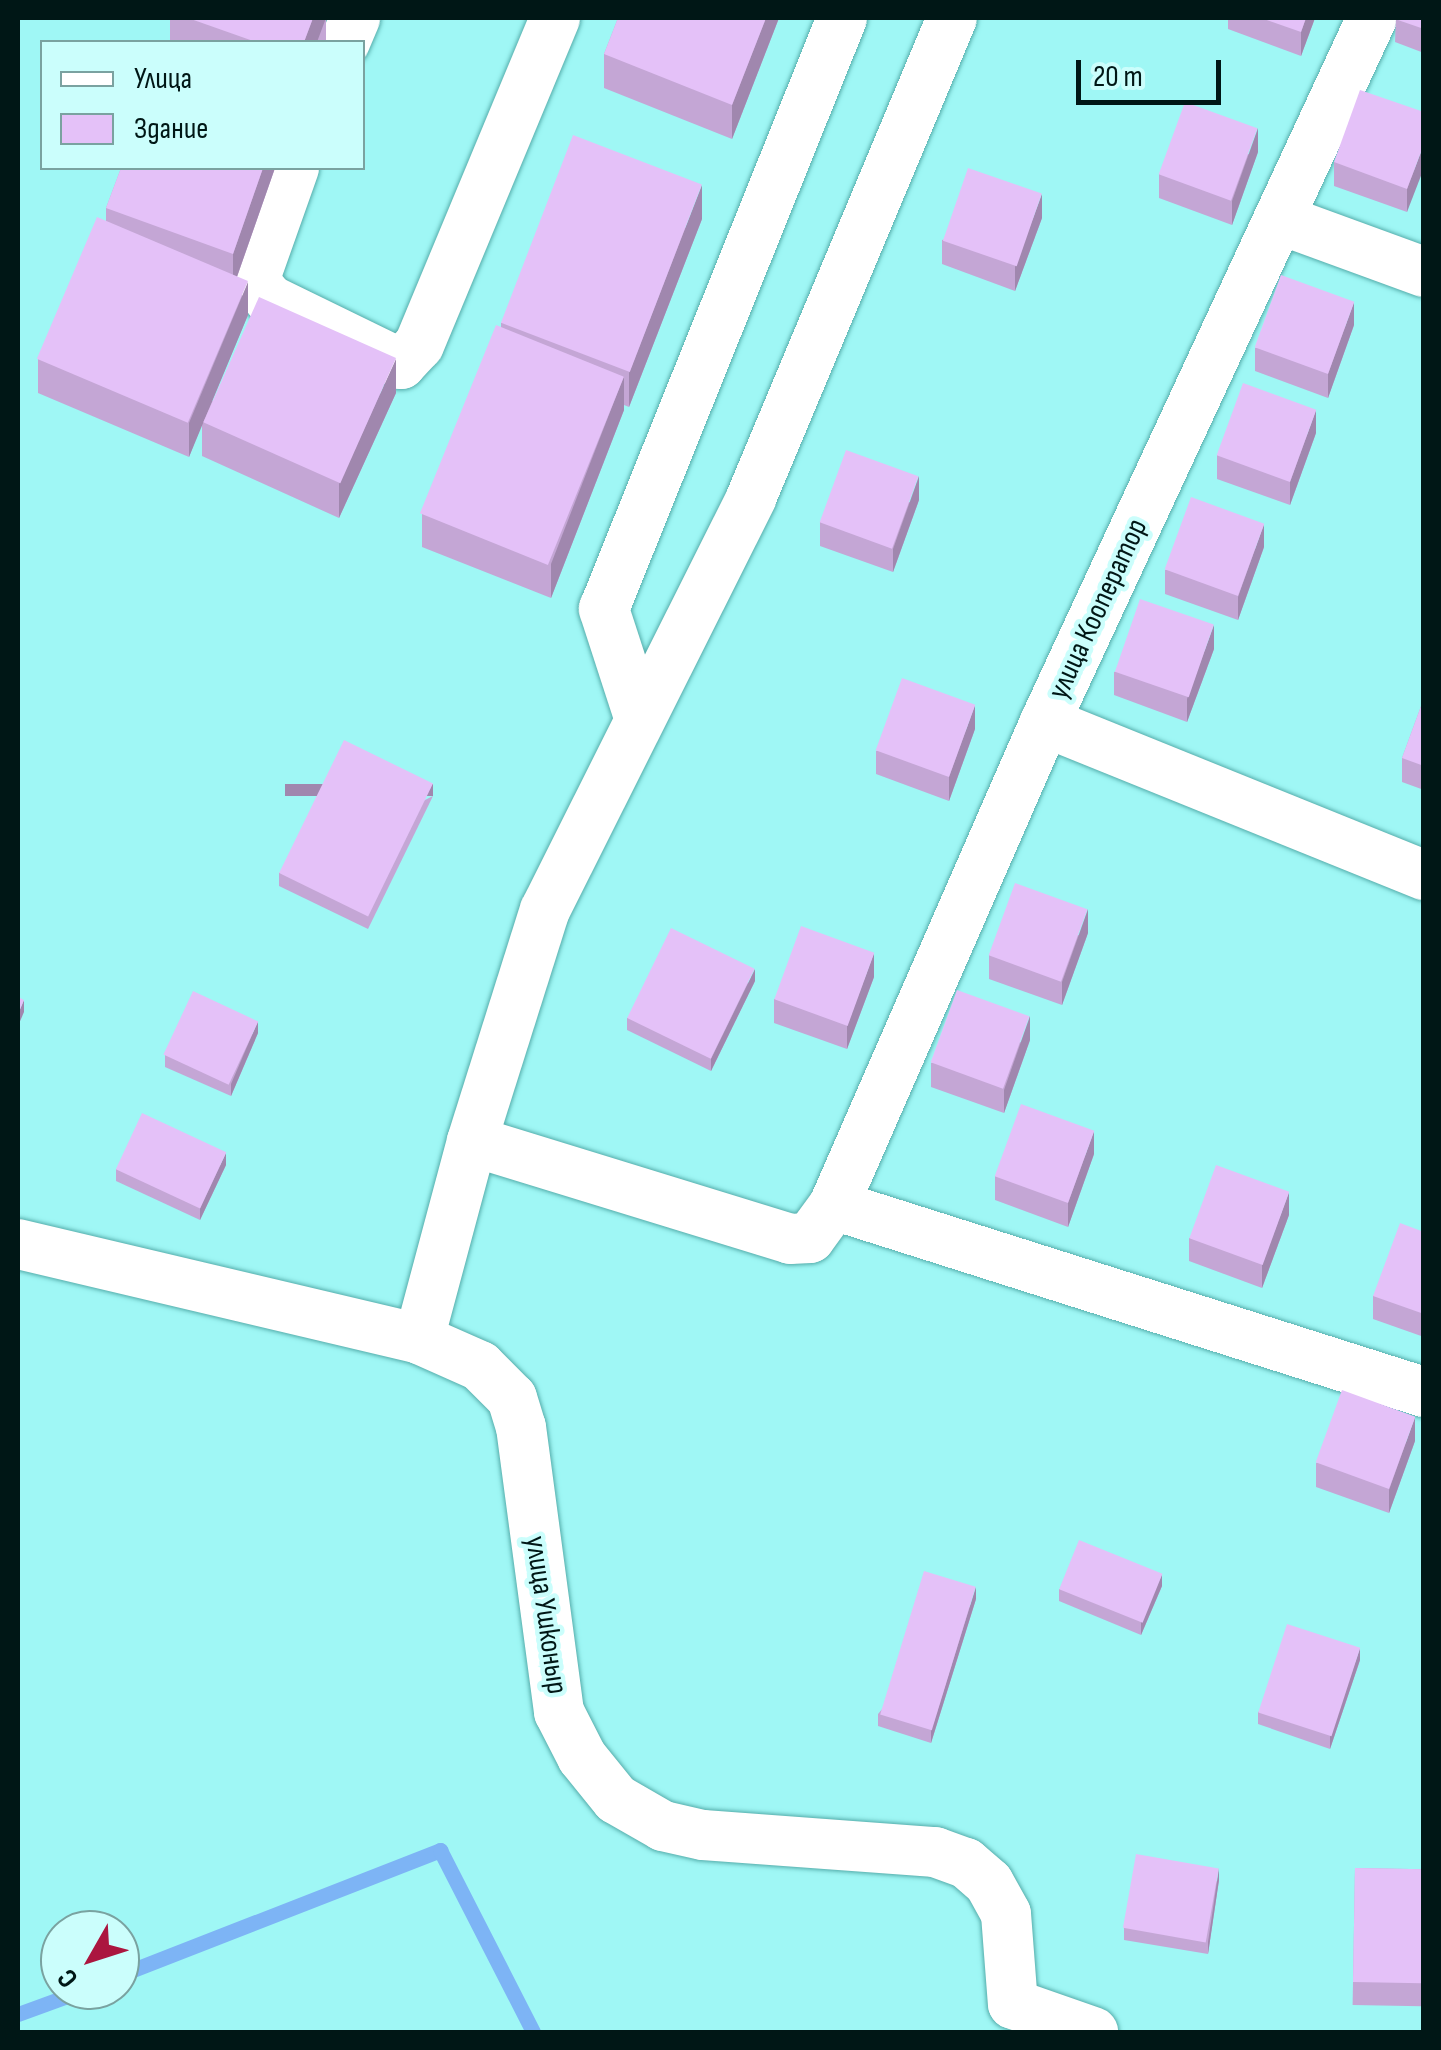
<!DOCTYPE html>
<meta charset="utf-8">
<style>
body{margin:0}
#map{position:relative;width:1441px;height:2050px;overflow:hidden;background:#9ff7f5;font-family:"Sofia Sans Condensed",sans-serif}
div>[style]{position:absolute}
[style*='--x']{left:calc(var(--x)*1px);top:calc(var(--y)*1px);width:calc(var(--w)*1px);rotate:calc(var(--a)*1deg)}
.stream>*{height:15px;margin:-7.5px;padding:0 7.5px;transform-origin:7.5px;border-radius:7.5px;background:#7db4f5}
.roads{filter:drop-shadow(0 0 2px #55adab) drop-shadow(0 0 2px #55adab)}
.minor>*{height:50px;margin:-25px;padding:0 25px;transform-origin:25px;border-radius:25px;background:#fff}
.wall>*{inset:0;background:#c4a6d5;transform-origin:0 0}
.shaded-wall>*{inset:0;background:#a087ae;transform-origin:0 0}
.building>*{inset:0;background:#e4c1f8;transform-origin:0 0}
span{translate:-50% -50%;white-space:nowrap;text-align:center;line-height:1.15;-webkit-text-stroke:9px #cbfefc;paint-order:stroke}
.street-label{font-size:30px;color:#001716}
.frame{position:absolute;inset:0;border:20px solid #001716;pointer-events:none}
.legend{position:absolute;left:40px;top:40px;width:325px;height:130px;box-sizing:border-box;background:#cbfefc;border:2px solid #7aa2a0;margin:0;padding:12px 18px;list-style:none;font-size:30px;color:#001716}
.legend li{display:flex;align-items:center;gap:20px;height:50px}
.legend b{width:50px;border:2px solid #7aa2a0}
.north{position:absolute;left:40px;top:1910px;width:100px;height:100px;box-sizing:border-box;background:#cbfefc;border:2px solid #7aa2a0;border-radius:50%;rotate:231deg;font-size:28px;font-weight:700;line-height:40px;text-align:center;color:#001716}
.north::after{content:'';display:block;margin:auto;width:35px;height:45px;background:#ab163f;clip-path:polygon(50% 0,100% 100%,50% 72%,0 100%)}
.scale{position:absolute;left:1076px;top:60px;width:145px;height:45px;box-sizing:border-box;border:5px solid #001716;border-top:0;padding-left:12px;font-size:30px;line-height:35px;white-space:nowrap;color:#001716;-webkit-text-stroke:8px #cbfefc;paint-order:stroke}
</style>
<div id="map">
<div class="stream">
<i style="--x:120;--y:1975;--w:344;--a:-21.3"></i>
<i style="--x:440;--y:1850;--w:204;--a:62.9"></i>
<i style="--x:18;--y:2014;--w:70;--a:-20"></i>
</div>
<div class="roads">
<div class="minor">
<i style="--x:345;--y:42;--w:26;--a:-67"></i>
<i style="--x:294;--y:168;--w:120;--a:109.5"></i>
<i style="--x:254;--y:281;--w:25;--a:50"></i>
<i style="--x:270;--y:300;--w:146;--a:26"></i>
<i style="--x:401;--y:364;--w:26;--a:-47"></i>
<i style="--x:419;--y:345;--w:354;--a:-67.4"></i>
<i style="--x:1282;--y:220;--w:151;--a:20.1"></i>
<i style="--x:639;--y:717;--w:114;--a:-108"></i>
<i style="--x:604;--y:609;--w:637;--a:-68.06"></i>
<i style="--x:1045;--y:722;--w:409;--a:22"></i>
<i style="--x:472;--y:1141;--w:242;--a:-72.5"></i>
<i style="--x:545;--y:910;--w:461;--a:-63.4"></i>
<i style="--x:751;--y:498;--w:520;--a:-67.28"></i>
<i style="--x:834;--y:1205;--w:619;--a:17.59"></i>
<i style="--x:18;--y:1244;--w:412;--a:13.3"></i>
<i style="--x:419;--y:1339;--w:67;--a:23.9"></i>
<i style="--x:480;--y:1366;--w:45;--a:45"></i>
<i style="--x:512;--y:1398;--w:30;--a:73"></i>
<i style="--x:521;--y:1427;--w:288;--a:82.4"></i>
<i style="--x:559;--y:1712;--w:51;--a:62.9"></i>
<i style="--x:582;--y:1757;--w:54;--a:51"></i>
<i style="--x:616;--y:1799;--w:54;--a:29.9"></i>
<i style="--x:663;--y:1826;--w:41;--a:12.7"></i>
<i style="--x:703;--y:1835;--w:233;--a:4.2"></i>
<i style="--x:935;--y:1852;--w:33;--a:20"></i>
<i style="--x:966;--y:1863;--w:30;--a:41"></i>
<i style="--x:989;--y:1883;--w:35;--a:61"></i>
<i style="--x:1006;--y:1914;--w:90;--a:85.6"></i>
<i style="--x:1013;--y:2004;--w:85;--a:19.3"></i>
<i style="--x:419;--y:1339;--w:205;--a:-75"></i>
<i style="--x:472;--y:1141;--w:333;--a:17.1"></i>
<i style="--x:790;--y:1239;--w:20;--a:-3"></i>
<i style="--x:810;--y:1238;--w:41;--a:-54"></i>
<i style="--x:834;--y:1205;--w:527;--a:-66.4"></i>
<i style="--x:1045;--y:722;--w:776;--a:-65.09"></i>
</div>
</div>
<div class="wall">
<i style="left:170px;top:18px;width:156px;height:24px"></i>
<i style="clip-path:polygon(618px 18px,779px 18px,732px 139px,604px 88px,604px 54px)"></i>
<i style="clip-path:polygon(1228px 18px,1315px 18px,1301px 56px,1228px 29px)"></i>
<i style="clip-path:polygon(1396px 18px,1424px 18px,1424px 53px,1395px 42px)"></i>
<i style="clip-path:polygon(1424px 112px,1407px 212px,1334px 186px,1334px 162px)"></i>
<i style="clip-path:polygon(1258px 152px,1232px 225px,1159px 198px,1159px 174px)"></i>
<i style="clip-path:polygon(121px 168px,275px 168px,237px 277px,248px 315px,212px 401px,396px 393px,339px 518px,202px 456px,202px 424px,189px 457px,38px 393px,38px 359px,106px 221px,106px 208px)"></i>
<i style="clip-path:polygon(1042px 218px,1015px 291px,942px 264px,942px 240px)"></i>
<i style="clip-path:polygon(702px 219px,629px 407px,624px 405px,624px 410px,551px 598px,422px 547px,422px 514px,501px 327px,501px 323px)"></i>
<i style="clip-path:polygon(1354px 325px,1328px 398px,1255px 371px,1255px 348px)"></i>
<i style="clip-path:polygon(1316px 433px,1290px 505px,1217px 479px,1217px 455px)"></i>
<i style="clip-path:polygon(919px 500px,893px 572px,820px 546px,820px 522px)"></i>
<i style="clip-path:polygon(1264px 547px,1238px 620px,1165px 594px,1165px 570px)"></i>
<i style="clip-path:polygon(1214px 649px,1187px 722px,1114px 695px,1114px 672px)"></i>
<i style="clip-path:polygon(1424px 698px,1424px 790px,1402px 782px,1402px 758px)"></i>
<i style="clip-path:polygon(975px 729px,949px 801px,876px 774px,876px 751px)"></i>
<i style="clip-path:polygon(433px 796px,368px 929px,279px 886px,279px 873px)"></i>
<i style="clip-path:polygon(1088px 933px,1062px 1005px,989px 979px,989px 955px)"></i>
<i style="clip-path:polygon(874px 977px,847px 1049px,774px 1023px,774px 999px)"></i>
<i style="clip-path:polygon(755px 981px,711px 1071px,627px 1030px,627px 1018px)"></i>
<i style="clip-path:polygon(258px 1033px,231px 1096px,165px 1067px,165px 1055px)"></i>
<i style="clip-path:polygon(1030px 1040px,1004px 1113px,931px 1087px,931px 1063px)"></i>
<i style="clip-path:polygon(1094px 1154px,1068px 1227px,995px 1200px,995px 1176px)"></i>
<i style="clip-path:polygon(226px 1165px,200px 1220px,116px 1181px,116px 1169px)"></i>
<i style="clip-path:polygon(1289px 1215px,1262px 1288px,1189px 1261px,1189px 1238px)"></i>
<i style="clip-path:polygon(1424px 1232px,1424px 1337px,1373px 1319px,1373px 1296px)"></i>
<i style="clip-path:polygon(1415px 1441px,1389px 1513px,1316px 1487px,1316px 1463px)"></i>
<i style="clip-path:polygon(1162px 1586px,1141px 1635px,1059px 1601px,1059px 1589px)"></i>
<i style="clip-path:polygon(976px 1599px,931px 1743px,878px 1726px,878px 1714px)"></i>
<i style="clip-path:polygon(1360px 1660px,1330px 1749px,1258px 1724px,1258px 1712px)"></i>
<i style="left:1355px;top:1868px;width:69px;height:137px;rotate:1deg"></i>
<i style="clip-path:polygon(1219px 1880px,1208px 1954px,1124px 1940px,1124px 1928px)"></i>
</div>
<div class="shaded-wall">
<i style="clip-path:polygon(313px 18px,326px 18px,317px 42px,304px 42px)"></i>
<i style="clip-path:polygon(766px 18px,779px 18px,732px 139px,732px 105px)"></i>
<i style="clip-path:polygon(1306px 18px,1315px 18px,1301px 56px,1301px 32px)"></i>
<i style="clip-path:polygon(1258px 128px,1258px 152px,1232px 225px,1232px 201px)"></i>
<i style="clip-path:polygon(1424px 144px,1424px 168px,1407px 212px,1407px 189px)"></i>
<i style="clip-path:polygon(263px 168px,275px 168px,233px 288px,233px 254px)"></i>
<i style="clip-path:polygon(702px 185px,702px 219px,629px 407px,629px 373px)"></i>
<i style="clip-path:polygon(1042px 194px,1042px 218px,1015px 291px,1015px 267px)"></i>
<i style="clip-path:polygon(248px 282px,248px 315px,189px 457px,189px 423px)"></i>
<i style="clip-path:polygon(1354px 302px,1354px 325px,1328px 398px,1328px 374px)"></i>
<i style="clip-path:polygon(396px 359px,396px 393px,339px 518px,339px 484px)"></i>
<i style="clip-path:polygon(624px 376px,624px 410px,551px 598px,551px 564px)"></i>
<i style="clip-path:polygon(1316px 410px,1316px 433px,1290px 505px,1290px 482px)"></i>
<i style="clip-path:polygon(919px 476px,919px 500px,893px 572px,893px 549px)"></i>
<i style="clip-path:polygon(1264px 524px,1264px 547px,1238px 620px,1238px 597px)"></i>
<i style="clip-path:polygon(1214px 625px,1214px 649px,1187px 722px,1187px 699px)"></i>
<i style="clip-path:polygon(975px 705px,975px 729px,949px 801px,949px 777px)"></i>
<i style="left:433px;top:784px;width:12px;height:148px;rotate:90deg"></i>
<i style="clip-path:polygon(1088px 909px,1088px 933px,1062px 1005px,1062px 982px)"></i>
<i style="clip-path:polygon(874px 953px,874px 977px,847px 1049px,847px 1026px)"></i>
<i style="clip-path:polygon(755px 969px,755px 981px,711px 1071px,711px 1059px)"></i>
<i style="clip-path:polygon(24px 1000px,24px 1012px,18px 1026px,18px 1014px)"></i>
<i style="clip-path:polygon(1030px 1016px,1030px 1040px,1004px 1113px,1004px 1090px)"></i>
<i style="clip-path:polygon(258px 1021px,258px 1033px,231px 1096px,231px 1084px)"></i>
<i style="clip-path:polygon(1094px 1131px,1094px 1154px,1068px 1227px,1068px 1203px)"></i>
<i style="clip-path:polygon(226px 1153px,226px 1165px,200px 1220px,200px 1208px)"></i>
<i style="clip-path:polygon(1289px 1192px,1289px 1215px,1262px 1288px,1262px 1265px)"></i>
<i style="clip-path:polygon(1415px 1417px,1415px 1441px,1389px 1513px,1389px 1490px)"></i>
<i style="clip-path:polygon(1162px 1574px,1162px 1586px,1141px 1635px,1141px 1623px)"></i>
<i style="clip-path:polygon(976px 1587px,976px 1599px,931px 1743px,931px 1731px)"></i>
<i style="clip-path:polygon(1360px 1648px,1360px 1660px,1330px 1749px,1330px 1737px)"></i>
<i style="clip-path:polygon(1219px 1868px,1219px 1880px,1208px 1954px,1208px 1942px)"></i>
</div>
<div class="building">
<i style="clip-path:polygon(188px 18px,313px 18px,304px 42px,256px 42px)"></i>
<i style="clip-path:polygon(618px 18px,766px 18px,732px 105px,604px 54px)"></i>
<i style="clip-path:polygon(1261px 18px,1306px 18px,1301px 32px)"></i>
<i style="clip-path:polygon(1396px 18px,1424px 18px,1424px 29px,1395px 19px)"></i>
<i style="clip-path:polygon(1360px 90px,1424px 112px,1424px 144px,1407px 189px,1334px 162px)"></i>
<i style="left:1185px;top:102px;width:77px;height:77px;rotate:20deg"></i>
<i style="left:573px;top:135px;width:138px;height:201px;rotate:21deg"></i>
<i style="clip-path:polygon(121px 168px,263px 168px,233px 254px,106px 208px)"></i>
<i style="left:968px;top:168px;width:78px;height:77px;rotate:19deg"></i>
<i style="left:97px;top:217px;width:164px;height:154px;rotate:23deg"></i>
<i style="left:1281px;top:275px;width:78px;height:77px;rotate:20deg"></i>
<i style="left:259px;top:297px;width:150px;height:137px;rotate:24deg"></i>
<i style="left:496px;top:325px;width:138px;height:203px;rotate:22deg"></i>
<i style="left:1243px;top:383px;width:78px;height:77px;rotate:20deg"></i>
<i style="left:846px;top:450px;width:77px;height:77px;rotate:20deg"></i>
<i style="left:1191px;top:497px;width:78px;height:77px;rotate:20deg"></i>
<i style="left:1140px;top:599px;width:78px;height:77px;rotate:19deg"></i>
<i style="left:902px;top:678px;width:78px;height:77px;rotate:20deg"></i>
<i style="clip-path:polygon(1424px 698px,1424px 766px,1402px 758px)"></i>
<i style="left:344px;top:740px;width:99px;height:148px;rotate:26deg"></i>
<i style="left:1015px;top:883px;width:77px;height:77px;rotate:20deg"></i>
<i style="left:801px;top:926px;width:78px;height:78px;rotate:20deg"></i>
<i style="left:671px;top:928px;width:93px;height:100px;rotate:26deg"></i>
<i style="left:957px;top:990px;width:77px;height:77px;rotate:20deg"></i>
<i style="left:193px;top:991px;width:72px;height:70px;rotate:25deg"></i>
<i style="clip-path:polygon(18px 997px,24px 1000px,18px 1014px)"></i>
<i style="left:1021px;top:1104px;width:78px;height:77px;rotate:20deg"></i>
<i style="left:142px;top:1113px;width:93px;height:62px;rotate:25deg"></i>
<i style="left:1216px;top:1165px;width:78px;height:78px;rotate:20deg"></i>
<i style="clip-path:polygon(1400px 1223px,1424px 1232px,1424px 1314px,1373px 1296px)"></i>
<i style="left:1342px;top:1390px;width:78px;height:77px;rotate:20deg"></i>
<i style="left:1079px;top:1540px;width:90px;height:53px;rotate:22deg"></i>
<i style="left:924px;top:1571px;width:54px;height:150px;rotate:17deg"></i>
<i style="left:1287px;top:1624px;width:77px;height:93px;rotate:18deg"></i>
<i style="left:1136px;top:1854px;width:84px;height:75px;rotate:10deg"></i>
<i style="left:1355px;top:1868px;width:69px;height:114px;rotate:1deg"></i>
</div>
<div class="street-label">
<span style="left:1098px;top:609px;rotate:-65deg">улица Кооператор</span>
<span style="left:546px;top:1615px;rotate:82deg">улица Ушконыр</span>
</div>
<div class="frame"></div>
<ul class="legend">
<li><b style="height:12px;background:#fff"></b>Улица</li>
<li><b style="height:28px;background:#e4c1f8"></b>Здание</li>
</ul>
<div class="north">С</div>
<div class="scale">20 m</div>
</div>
